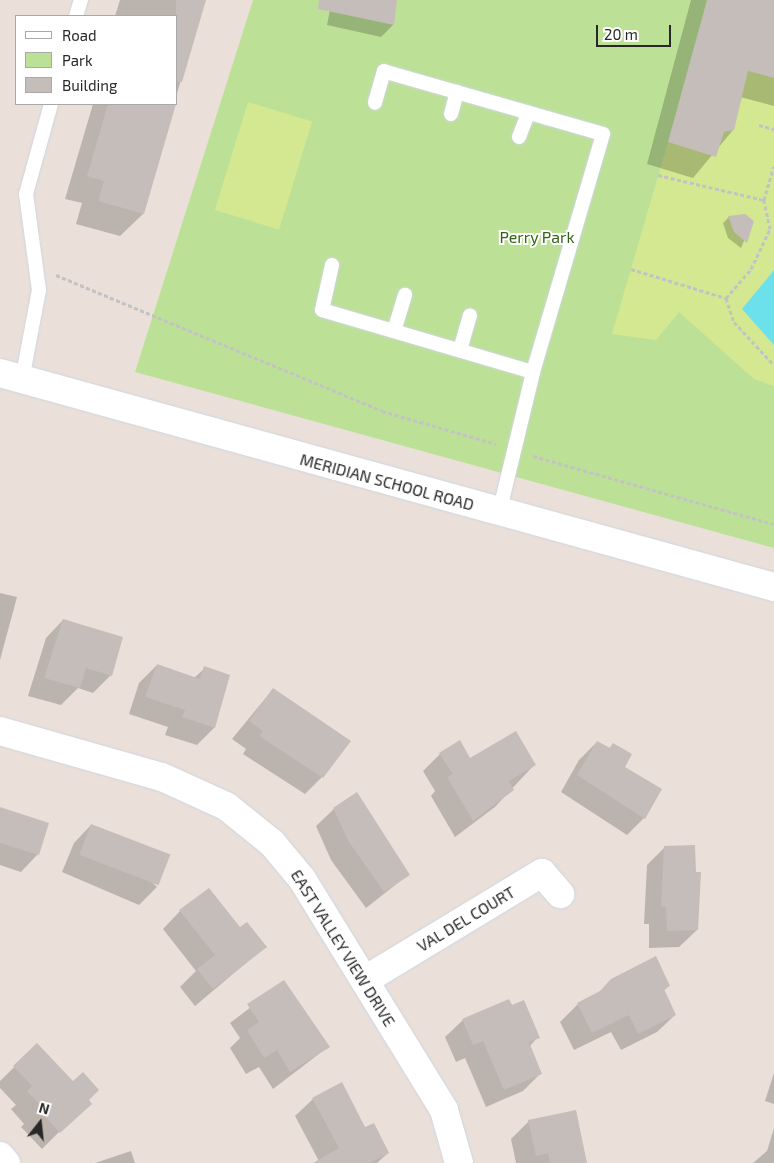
<!DOCTYPE html>
<style>
body{margin:0}
#map{position:relative;width:774px;height:1163px;overflow:hidden;background:#eae0d9;font-family:"Exo 2",sans-serif}
div>[style]{position:absolute}
[style*='--x']{left:calc(var(--x)*1px);top:calc(var(--y)*1px);width:calc(var(--w)*1px);rotate:calc(var(--a)*1deg)}
.green>*{inset:0;background:#bce196}
.pitch>*{inset:0;background:#d3e891;transform-origin:0 0}
.water>*{inset:0;background:#6ce1ec}
.shadow>*{inset:0;background:#0003}
.building>*{inset:0;background:#c5bdb9;transform-origin:0 0}
.path>*{height:3px;margin-top:-1.5px;transform-origin:0;background:repeating-linear-gradient(90deg,#c3c3c3 0 4px,transparent 0 6.5px)}
.roads{filter:drop-shadow(0 0 1px #cfd5e1) drop-shadow(0 0 1px #cfd5e1)}
.lane>*{height:14px;margin:-7px;padding:0 7px;transform-origin:7px;border-radius:7px;background:#fff}
.street>*{height:28px;margin:-14px;padding:0 14px;transform-origin:14px;border-radius:14px;background:#fff}
.secondary>*{height:28px;margin:-14px;padding:0 14px;transform-origin:14px;border-radius:14px;background:#fff}
span{translate:-50% -50%;white-space:nowrap;text-align:center;line-height:1.15;-webkit-text-stroke:4px #fff;paint-order:stroke}
.park-label{font-size:16px;color:#36631a}
.street-label{font-size:16px;color:#282828}
.legend{position:absolute;left:15px;top:15px;width:162px;height:90px;box-sizing:border-box;background:#fff;border:1px solid #a9a9a9;margin:0;padding:6px 9px;list-style:none;font-size:15px;color:#282828}
.legend li{display:flex;align-items:center;gap:10px;height:25px}
.legend b{width:25px;border:1px solid #a9a9a9}
.north{position:absolute;left:15px;top:1098px;width:50px;height:50px;-webkit-text-stroke:4px #fff;paint-order:stroke;rotate:16deg;font-size:14px;font-weight:700;line-height:20px;text-align:center;color:#282828}
.north::after{content:'';display:block;margin:auto;width:18px;height:22px;background:#282828;clip-path:polygon(50% 0,100% 100%,50% 72%,0 100%)}
.scale{position:absolute;left:596px;top:25px;width:75px;height:22px;box-sizing:border-box;border:2px solid #282828;border-top:0;padding-left:6px;font-size:15px;line-height:18px;white-space:nowrap;color:#282828;-webkit-text-stroke:4px #fff;paint-order:stroke}
</style>
<div id="map">
<div class="green">
<i style="clip-path:polygon(253px 0,774px 0,774px 548px,135px 372px)"></i>
</div>
<div class="pitch">
<i style="clip-path:polygon(748px 71px,774px 78px,774px 386px,754px 379px,679px 312px,656px 340px,612px 334px,668px 142px,734px 130px)"></i>
<i style="left:248px;top:102px;width:67px;height:113px;rotate:17deg"></i>
</div>
<div class="water">
<i style="clip-path:polygon(774px 270px,774px 345px,742px 309px)"></i>
</div>
<div class="shadow">
<i style="clip-path:polygon(120px 0,204px 0,176px 97px,176px 16px,115px 16px)"></i>
<i style="clip-path:polygon(332px 0,395px 0,393px 25px,381px 37px,327px 25px)"></i>
<i style="clip-path:polygon(691px 0,774px 0,774px 106px,740px 97px,733px 130px,693px 178px,647px 164px)"></i>
<i style="clip-path:polygon(93px 104px,174px 104px,143px 214px,120px 236px,76px 224px,82px 203px,65px 199px)"></i>
<i style="clip-path:polygon(729px 217px,752px 222px,741px 248px,728px 238px,723px 223px)"></i>
<i style="clip-path:polygon(0 593px,17px 597px,0 660px)"></i>
<i style="clip-path:polygon(63px 620px,111px 675px,93px 693px,78px 688px,61px 705px,28px 696px,46px 638px)"></i>
<i style="clip-path:polygon(157px 665px,194px 678px,205px 668px,228px 676px,214px 728px,197px 745px,165px 735px,168px 727px,129px 714px,139px 683px)"></i>
<i style="clip-path:polygon(273px 689px,322px 777px,305px 794px,243px 754px,246px 749px,232px 739px)"></i>
<i style="clip-path:polygon(597px 742px,609px 749px,613px 744px,644px 818px,627px 835px,561px 792px,579px 760px)"></i>
<i style="clip-path:polygon(440px 754px,470px 760px,534px 765px,495px 807px,455px 837px,431px 796px,435px 791px,423px 771px)"></i>
<i style="clip-path:polygon(0 808px,38px 854px,21px 872px,0 865px)"></i>
<i style="clip-path:polygon(334px 809px,408px 875px,366px 908px,331px 860px,316px 826px)"></i>
<i style="clip-path:polygon(91px 825px,157px 887px,139px 905px,62px 872px,74px 843px)"></i>
<i style="clip-path:polygon(665px 847px,695px 874px,697px 930px,679px 947px,649px 948px,649px 924px,644px 924px,647px 865px)"></i>
<i style="clip-path:polygon(180px 911px,240px 929px,265px 947px,195px 1006px,180px 987px,196px 971px,163px 929px)"></i>
<i style="clip-path:polygon(284px 982px,328px 1047px,273px 1089px,259px 1067px,246px 1074px,230px 1048px,240px 1038px,230px 1023px)"></i>
<i style="clip-path:polygon(669px 986px,663px 991px,675px 1015px,657px 1032px,621px 1050px,611px 1032px,574px 1050px,560px 1022px,578px 1004px,597px 994px)"></i>
<i style="clip-path:polygon(512px 1007px,538px 1037px,529px 1047px,541px 1073px,523px 1091px,486px 1107px,465px 1058px,456px 1062px,445px 1037px,463px 1020px)"></i>
<i style="clip-path:polygon(37px 1045px,59px 1132px,42px 1149px,21px 1127px,24px 1124px,11px 1109px,16px 1105px,0 1088px,0 1081px)"></i>
<i style="clip-path:polygon(774px 1073px,774px 1104px,765px 1101px)"></i>
<i style="clip-path:polygon(313px 1099px,364px 1129px,388px 1153px,377px 1163px,320px 1163px,295px 1116px)"></i>
<i style="clip-path:polygon(529px 1121px,586px 1163px,516px 1163px,511px 1139px)"></i>
<i style="clip-path:polygon(774px 1128px,774px 1163px,753px 1163px,767px 1151px)"></i>
<i style="clip-path:polygon(131px 1151px,135px 1163px,95px 1163px)"></i>
</div>
<div class="building">
<i style="clip-path:polygon(176px 0,206px 0,182px 82px,176px 82px)"></i>
<i style="clip-path:polygon(319px 0,397px 0,394px 25px,318px 9px)"></i>
<i style="clip-path:polygon(707px 0,774px 0,774px 78px,748px 71px,734px 130px,724px 132px,716px 157px,668px 142px)"></i>
<i style="clip-path:polygon(108px 104px,176px 104px,144px 214px,98px 201px,104px 181px,87px 176px)"></i>
<i style="clip-path:polygon(745px 214px,754px 221px,747px 243px,734px 232px,728px 216px)"></i>
<i style="clip-path:polygon(63px 619px,123px 637px,112px 676px,86px 668px,80px 688px,44px 678px)"></i>
<i style="clip-path:polygon(157px 664px,200px 679px,204px 666px,230px 675px,215px 728px,182px 717px,185px 710px,145px 697px)"></i>
<i style="clip-path:polygon(273px 688px,351px 741px,323px 778px,259px 736px,263px 731px,249px 721px)"></i>
<i style="clip-path:polygon(516px 731px,536px 765px,509px 781px,514px 790px,473px 821px,447px 777px,453px 774px,439px 753px,460px 740px,470px 758px)"></i>
<i style="clip-path:polygon(597px 741px,610px 748px,613px 743px,632px 754px,625px 767px,662px 789px,645px 819px,577px 775px)"></i>
<i style="clip-path:polygon(357px 792px,410px 875px,384px 892px,349px 842px,333px 808px)"></i>
<i style="clip-path:polygon(0 807px,49px 823px,39px 855px,0 843px)"></i>
<i style="left:91px;top:824px;width:85px;height:33px;rotate:21deg"></i>
<i style="clip-path:polygon(695px 845px,696px 872px,701px 872px,698px 930px,667px 931px,666px 907px,661px 907px,664px 846px)"></i>
<i style="clip-path:polygon(209px 888px,240px 927px,247px 922px,267px 947px,213px 989px,197px 969px,215px 955px,179px 910px)"></i>
<i style="clip-path:polygon(656px 956px,670px 986px,664px 989px,676px 1015px,638px 1034px,629px 1015px,592px 1033px,577px 1003px,600px 991px,611px 979px)"></i>
<i style="clip-path:polygon(284px 980px,330px 1047px,290px 1072px,277px 1050px,264px 1058px,247px 1030px,259px 1022px,247px 1004px)"></i>
<i style="clip-path:polygon(509px 999px,512px 1005px,524px 1000px,540px 1038px,529px 1042px,542px 1074px,504px 1090px,483px 1041px,473px 1045px,462px 1019px)"></i>
<i style="clip-path:polygon(37px 1043px,73px 1081px,83px 1072px,99px 1090px,89px 1100px,92px 1104px,60px 1133px,38px 1109px,41px 1106px,27px 1091px,32px 1086px,13px 1066px)"></i>
<i style="clip-path:polygon(342px 1082px,365px 1127px,374px 1123px,389px 1153px,370px 1163px,313px 1163px,339px 1148px,312px 1098px)"></i>
<i style="clip-path:polygon(576px 1110px,587px 1163px,550px 1163px,548px 1153px,536px 1156px,528px 1120px)"></i>
</div>
<div class="path">
<i style="--x:759;--y:125;--w:16;--a:15"></i>
<i style="--x:658;--y:175;--w:109;--a:13.3"></i>
<i style="--x:631;--y:269;--w:99;--a:17"></i>
<i style="--x:56;--y:275;--w:353;--a:22.6"></i>
<i style="--x:382;--y:411;--w:119;--a:16.1"></i>
<i style="--x:726;--y:298;--w:38;--a:-49"></i>
<i style="--x:751;--y:269;--w:44;--a:-64.6"></i>
<i style="--x:770;--y:229;--w:30;--a:-102"></i>
<i style="--x:764;--y:200;--w:35;--a:-74"></i>
<i style="--x:726;--y:298;--w:25;--a:72"></i>
<i style="--x:734;--y:322;--w:59;--a:47.1"></i>
<i style="--x:533;--y:456;--w:250;--a:15.8"></i>
</div>
<div class="roads">
<div class="lane">
<i style="--x:76;--y:16;--w:17;--a:-73"></i>
<i style="--x:451;--y:114;--w:23;--a:-75"></i>
<i style="--x:519;--y:137;--w:26;--a:-69"></i>
<i style="--x:332;--y:265;--w:46;--a:102.5"></i>
<i style="--x:322;--y:310;--w:220;--a:16.4"></i>
<i style="--x:533;--y:372;--w:248;--a:-73.6"></i>
<i style="--x:603;--y:134;--w:228;--a:-164"></i>
<i style="--x:384;--y:71;--w:33;--a:106"></i>
<i style="--x:394;--y:331;--w:38;--a:-73"></i>
<i style="--x:460;--y:350;--w:36;--a:-74"></i>
<i style="--x:22;--y:380;--w:92;--a:-79.3"></i>
<i style="--x:39;--y:290;--w:97;--a:-97.7"></i>
<i style="--x:26;--y:194;--w:93;--a:-74.5"></i>
<i style="--x:499;--y:513;--w:145;--a:-76.4"></i>
</div>
<div class="street">
<i style="--x:0;--y:731;--w:168;--a:15.9"></i>
<i style="--x:162;--y:777;--w:70;--a:24.4"></i>
<i style="--x:226;--y:806;--w:59;--a:38.8"></i>
<i style="--x:272;--y:843;--w:47;--a:50.2"></i>
<i style="--x:302;--y:879;--w:271;--a:58.4"></i>
<i style="--x:444;--y:1110;--w:55;--a:74.2"></i>
<i style="--x:365;--y:980;--w:207;--a:-31.2"></i>
<i style="--x:542;--y:873;--w:28;--a:49"></i>
<i style="--x:0;--y:1156;--w:9;--a:49"></i>
</div>
<div class="secondary">
<i style="--x:0;--y:373;--w:803;--a:15.46"></i>
</div>
</div>
<div class="park-label">
<span style="left:537px;top:237px">Perry Park</span>
</div>
<div class="street-label">
<span style="left:387px;top:482px;rotate:15deg">MERIDIAN SCHOOL ROAD</span>
<span style="left:466px;top:919px;rotate:-31deg">VAL DEL COURT</span>
<span style="left:343px;top:948px;rotate:58deg">EAST VALLEY VIEW DRIVE</span>
</div>
<ul class="legend">
<li><b style="height:6px;background:#fff"></b>Road</li>
<li><b style="height:14px;background:#bce196"></b>Park</li>
<li><b style="height:14px;background:#c5bdb9"></b>Building</li>
</ul>
<div class="north">N</div>
<div class="scale">20 m</div>
</div>
